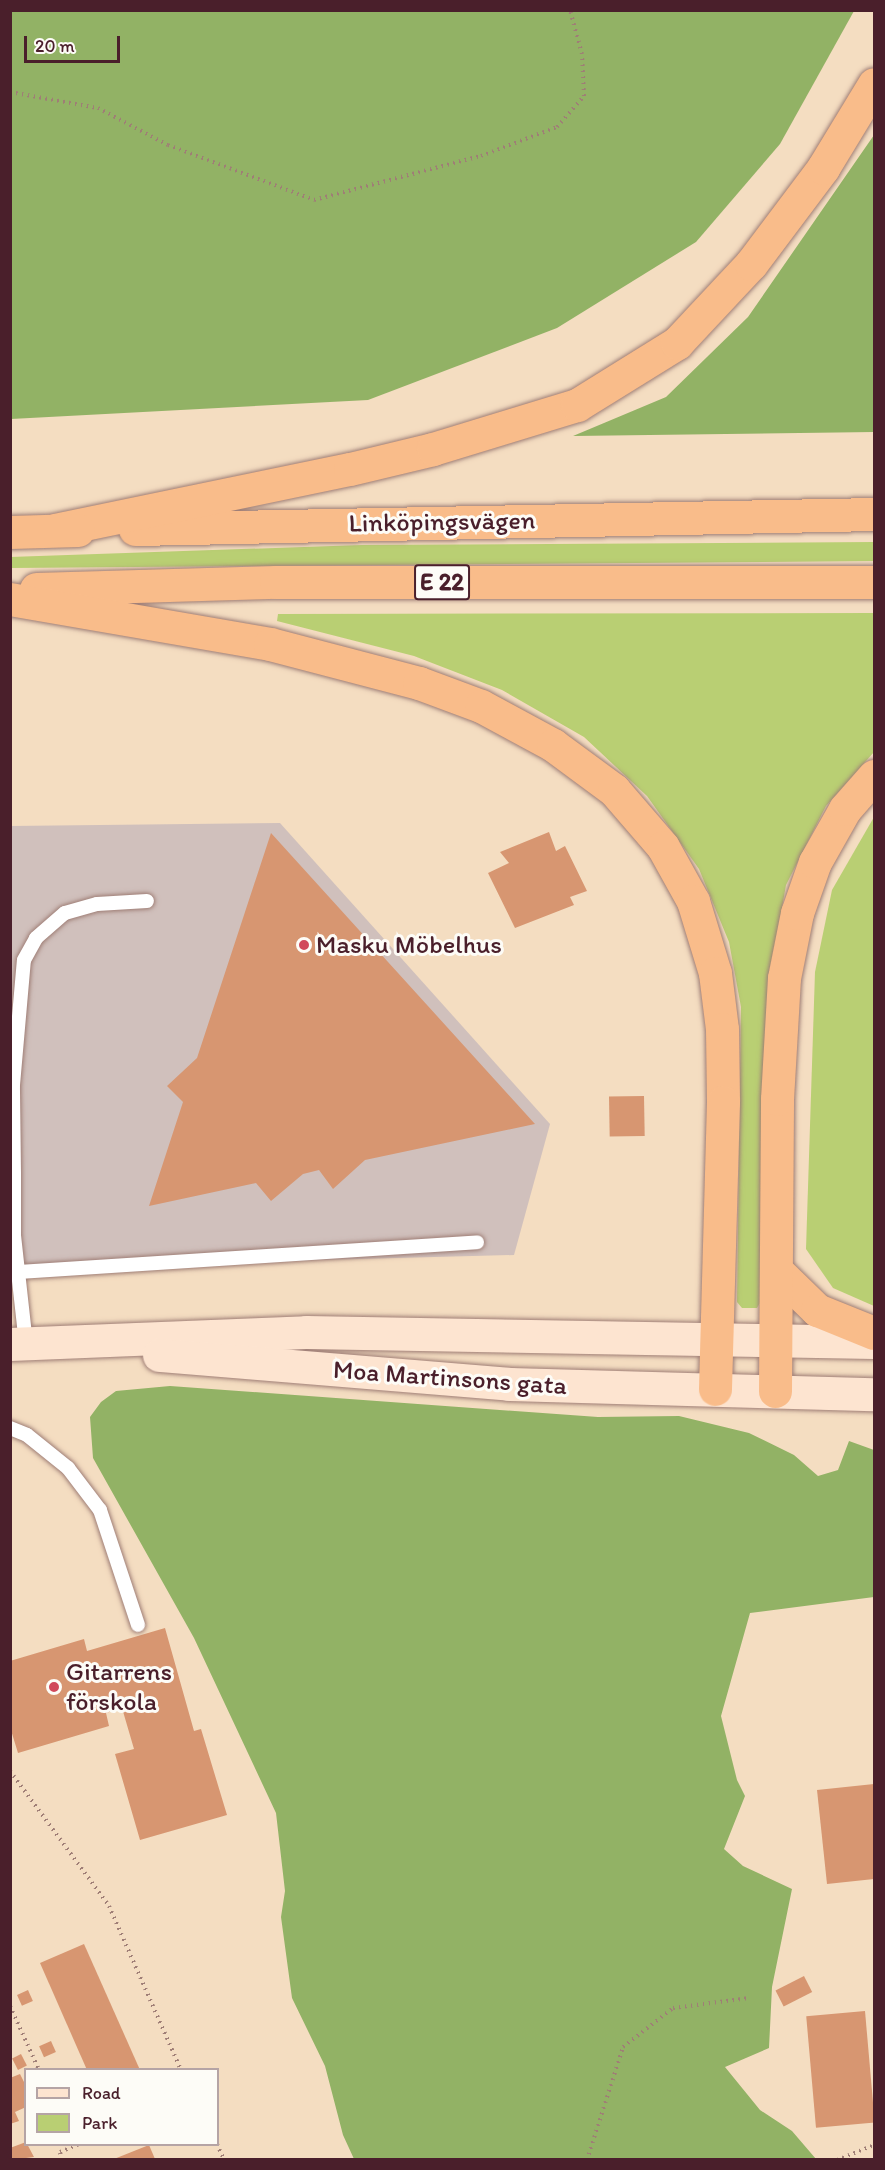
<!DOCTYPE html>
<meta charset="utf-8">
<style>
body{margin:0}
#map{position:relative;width:885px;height:2170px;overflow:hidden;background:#f4ddc1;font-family:Itim,sans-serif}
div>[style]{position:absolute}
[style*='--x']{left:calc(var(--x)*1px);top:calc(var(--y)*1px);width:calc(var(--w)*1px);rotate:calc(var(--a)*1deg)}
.industrial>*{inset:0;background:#d0c0bc}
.green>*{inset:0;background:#b9cf73}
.forest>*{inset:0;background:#92b265}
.building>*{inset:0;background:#d79671;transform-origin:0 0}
.path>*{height:4px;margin-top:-2px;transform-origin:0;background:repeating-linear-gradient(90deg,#9f7e76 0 1.5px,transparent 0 6px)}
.roads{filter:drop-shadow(0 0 2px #9f7e76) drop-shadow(0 0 2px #9f7e76)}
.lane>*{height:14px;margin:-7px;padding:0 7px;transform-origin:7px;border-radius:7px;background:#fff}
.secondary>*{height:33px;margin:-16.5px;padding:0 16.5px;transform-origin:16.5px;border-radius:16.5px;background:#fde4d0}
.highway>*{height:33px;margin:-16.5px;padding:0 16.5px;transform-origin:16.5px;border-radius:16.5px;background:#f9bc8a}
.dots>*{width:16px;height:16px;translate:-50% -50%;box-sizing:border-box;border:3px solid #fdfcf7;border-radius:50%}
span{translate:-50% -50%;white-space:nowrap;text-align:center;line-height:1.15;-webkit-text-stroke:6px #fdfcf7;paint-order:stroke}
.shield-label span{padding:2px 4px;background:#fdfcf7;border:2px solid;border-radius:4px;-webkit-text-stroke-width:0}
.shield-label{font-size:24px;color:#4a1f2b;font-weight:700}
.street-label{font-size:26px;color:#4a1f2b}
.poi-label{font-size:26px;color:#4a1f2b}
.left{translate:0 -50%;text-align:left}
.frame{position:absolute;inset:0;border:12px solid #4a1f2b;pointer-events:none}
.legend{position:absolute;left:24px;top:2068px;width:195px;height:78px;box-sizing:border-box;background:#fdfcf7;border:2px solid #b5a4a5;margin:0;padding:8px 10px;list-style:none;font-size:18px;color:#4a1f2b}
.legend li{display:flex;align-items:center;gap:12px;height:30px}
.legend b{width:30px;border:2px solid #b5a4a5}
.scale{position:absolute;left:24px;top:36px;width:96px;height:27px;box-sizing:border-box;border:3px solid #4a1f2b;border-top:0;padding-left:8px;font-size:18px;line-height:21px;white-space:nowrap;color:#4a1f2b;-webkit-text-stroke:4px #fdfcf7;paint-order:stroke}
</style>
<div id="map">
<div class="industrial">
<i style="clip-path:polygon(280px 823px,550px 1124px,514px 1255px,11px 1268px,10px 826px)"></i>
</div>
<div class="green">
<i style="clip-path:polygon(874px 542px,874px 561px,11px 568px,10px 557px,362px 545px)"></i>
<i style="clip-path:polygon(874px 613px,874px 752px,826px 806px,786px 885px,769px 981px,761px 1301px,757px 1308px,742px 1308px,737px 1302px,741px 1007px,729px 942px,699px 869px,647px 796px,584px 737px,502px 690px,414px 656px,277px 621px,278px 614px)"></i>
<i style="clip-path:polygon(874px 817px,874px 1306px,833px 1288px,806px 1249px,815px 972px,832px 890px)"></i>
</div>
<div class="forest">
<i style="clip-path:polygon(11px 10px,854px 10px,854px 11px,780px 144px,696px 242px,557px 328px,368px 400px,11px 419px)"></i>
<i style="clip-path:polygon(874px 135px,874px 432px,573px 436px,666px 397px,748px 317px)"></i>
<i style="clip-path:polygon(170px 1386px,598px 1417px,679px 1416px,749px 1433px,794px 1455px,818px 1476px,838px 1470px,849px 1441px,874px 1450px,874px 1597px,750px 1613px,721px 1716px,737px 1780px,745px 1796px,724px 1849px,743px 1866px,792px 1889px,772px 1987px,769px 2048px,725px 2067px,760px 2110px,792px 2131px,816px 2159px,354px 2159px,343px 2135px,325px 2066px,292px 1998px,281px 1917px,285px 1891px,276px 1813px,194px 1638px,93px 1458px,90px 1417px,101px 1402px,116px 1391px)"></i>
</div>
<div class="building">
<i style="clip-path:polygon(549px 832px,556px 851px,565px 846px,587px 891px,570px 897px,574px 905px,515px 928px,488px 873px,509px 863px,500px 852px)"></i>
<i style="clip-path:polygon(271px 833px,535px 1124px,365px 1160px,333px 1189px,319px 1170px,303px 1174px,271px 1201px,256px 1183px,149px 1206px,183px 1102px,167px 1086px,197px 1058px)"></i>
<i style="left:644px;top:1096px;width:40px;height:35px;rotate:89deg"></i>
<i style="clip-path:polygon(165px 1628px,194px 1731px,201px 1729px,227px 1815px,140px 1840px,115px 1754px,134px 1749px,122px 1708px,106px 1713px,109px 1726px,18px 1753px,10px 1727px,10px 1661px,84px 1639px,87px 1651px)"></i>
<i style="clip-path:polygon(874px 1784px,874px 1879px,827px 1884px,817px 1790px)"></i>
<i style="clip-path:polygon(84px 1944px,140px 2070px,87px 2070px,40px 1963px)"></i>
<i style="left:804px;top:1976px;width:18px;height:32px;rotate:63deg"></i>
<i style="left:28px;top:1990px;width:12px;height:12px;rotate:66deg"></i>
<i style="left:865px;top:2011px;width:112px;height:59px;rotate:85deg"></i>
<i style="left:51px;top:2041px;width:12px;height:13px;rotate:66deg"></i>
<i style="left:21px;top:2054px;width:13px;height:10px;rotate:63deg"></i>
<i style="clip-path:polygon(20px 2074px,26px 2086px,26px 2107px,15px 2112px,19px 2121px,10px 2124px,10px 2078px)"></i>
<i style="clip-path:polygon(26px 2142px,34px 2157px,10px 2160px,10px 2148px)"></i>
<i style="clip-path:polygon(149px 2145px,155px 2159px,114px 2159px)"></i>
</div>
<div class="path">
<i style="--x:10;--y:92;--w:89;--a:10.3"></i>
<i style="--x:98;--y:108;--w:79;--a:27.9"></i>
<i style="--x:168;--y:145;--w:156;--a:20.6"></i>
<i style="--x:314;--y:200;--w:173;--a:-14.8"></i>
<i style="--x:481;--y:156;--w:81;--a:-20.9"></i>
<i style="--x:557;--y:127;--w:41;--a:-48.9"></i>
<i style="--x:584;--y:96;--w:42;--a:-92.7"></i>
<i style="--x:582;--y:54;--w:46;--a:-105.3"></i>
<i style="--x:10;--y:1771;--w:167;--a:53.7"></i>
<i style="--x:109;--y:1906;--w:179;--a:66.3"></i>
<i style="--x:10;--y:2006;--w:70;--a:65.6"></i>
<i style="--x:217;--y:2144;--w:17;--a:66"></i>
<i style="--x:62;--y:2160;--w:8;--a:-104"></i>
<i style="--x:60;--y:2152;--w:21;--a:-23"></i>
<i style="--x:587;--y:2160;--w:119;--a:-72.3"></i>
<i style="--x:623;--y:2047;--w:63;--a:-38"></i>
<i style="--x:673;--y:2008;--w:77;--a:-7.5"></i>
<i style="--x:837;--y:2160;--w:40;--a:-22"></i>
</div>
<div class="roads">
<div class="lane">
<i style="--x:18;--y:1272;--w:460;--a:-3.7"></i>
<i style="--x:26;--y:1344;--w:109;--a:-96.3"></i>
<i style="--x:14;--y:1236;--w:63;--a:-90"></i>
<i style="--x:14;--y:1173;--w:88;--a:-90.7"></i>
<i style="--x:13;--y:1085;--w:125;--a:-85"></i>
<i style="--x:24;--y:960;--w:25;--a:-61"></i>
<i style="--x:36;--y:938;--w:38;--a:-41"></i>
<i style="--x:65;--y:913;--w:33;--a:-16"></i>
<i style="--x:97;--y:904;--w:50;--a:-3.4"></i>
<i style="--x:10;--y:1428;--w:18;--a:22"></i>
<i style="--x:27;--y:1435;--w:53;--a:38.8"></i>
<i style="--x:68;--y:1468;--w:53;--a:52.7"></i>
<i style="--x:100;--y:1510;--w:121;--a:71.7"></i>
</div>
<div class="secondary">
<i style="--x:10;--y:1344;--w:296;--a:-2.3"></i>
<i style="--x:306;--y:1332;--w:568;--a:1.01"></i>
<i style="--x:159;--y:1355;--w:351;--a:4.7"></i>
<i style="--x:509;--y:1384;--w:365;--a:1.6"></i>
</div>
<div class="highway">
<i style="--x:135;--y:529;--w:739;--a:-1.16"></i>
<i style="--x:55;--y:530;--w:301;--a:-11.7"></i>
<i style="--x:350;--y:469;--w:85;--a:-13.5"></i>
<i style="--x:433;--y:449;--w:151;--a:-17"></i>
<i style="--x:577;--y:405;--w:118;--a:-31.8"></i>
<i style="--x:677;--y:343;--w:108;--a:-46.9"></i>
<i style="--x:751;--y:264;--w:120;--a:-53.1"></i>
<i style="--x:823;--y:168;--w:98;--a:-58.7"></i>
<i style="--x:10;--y:532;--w:68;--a:-1.7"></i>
<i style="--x:36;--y:589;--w:240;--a:-1.7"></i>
<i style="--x:276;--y:582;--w:598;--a:0"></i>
<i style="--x:10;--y:599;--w:264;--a:9.8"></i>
<i style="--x:270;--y:644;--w:154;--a:14.7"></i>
<i style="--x:419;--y:683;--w:66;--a:20.4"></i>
<i style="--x:481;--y:706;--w:82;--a:28.4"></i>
<i style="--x:553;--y:745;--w:76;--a:36.4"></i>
<i style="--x:614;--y:790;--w:75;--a:49.3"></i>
<i style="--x:663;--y:847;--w:62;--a:60.9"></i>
<i style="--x:693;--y:901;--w:75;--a:73"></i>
<i style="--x:715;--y:973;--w:56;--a:82.9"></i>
<i style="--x:722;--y:1029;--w:73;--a:89.2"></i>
<i style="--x:723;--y:1102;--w:287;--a:91.6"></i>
<i style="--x:777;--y:1271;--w:56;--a:44.3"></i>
<i style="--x:817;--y:1310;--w:61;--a:22"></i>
<i style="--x:775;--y:1391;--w:292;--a:-89.6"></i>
<i style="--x:777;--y:1099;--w:121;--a:-86.7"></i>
<i style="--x:784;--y:978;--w:66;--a:-78.7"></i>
<i style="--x:797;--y:913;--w:54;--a:-70.6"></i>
<i style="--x:815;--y:862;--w:61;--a:-60.5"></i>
<i style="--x:845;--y:809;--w:44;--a:-48.7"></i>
</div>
</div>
<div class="dots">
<i style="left:304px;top:945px;background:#d1495b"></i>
<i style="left:54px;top:1687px;background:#d1495b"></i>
</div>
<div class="shield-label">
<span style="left:442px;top:582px">E 22</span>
</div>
<div class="street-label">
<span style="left:442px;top:522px;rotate:-1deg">Linköpingsvägen</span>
<span style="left:450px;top:1378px;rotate:4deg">Moa Martinsons gata</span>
</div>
<div class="poi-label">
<span class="left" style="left:316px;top:945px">Masku Möbelhus</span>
<span class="left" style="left:66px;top:1687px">Gitarrens<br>förskola</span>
</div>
<div class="frame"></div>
<ul class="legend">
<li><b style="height:8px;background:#fde4d0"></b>Road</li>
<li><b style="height:16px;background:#b9cf73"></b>Park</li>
</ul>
<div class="scale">20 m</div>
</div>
